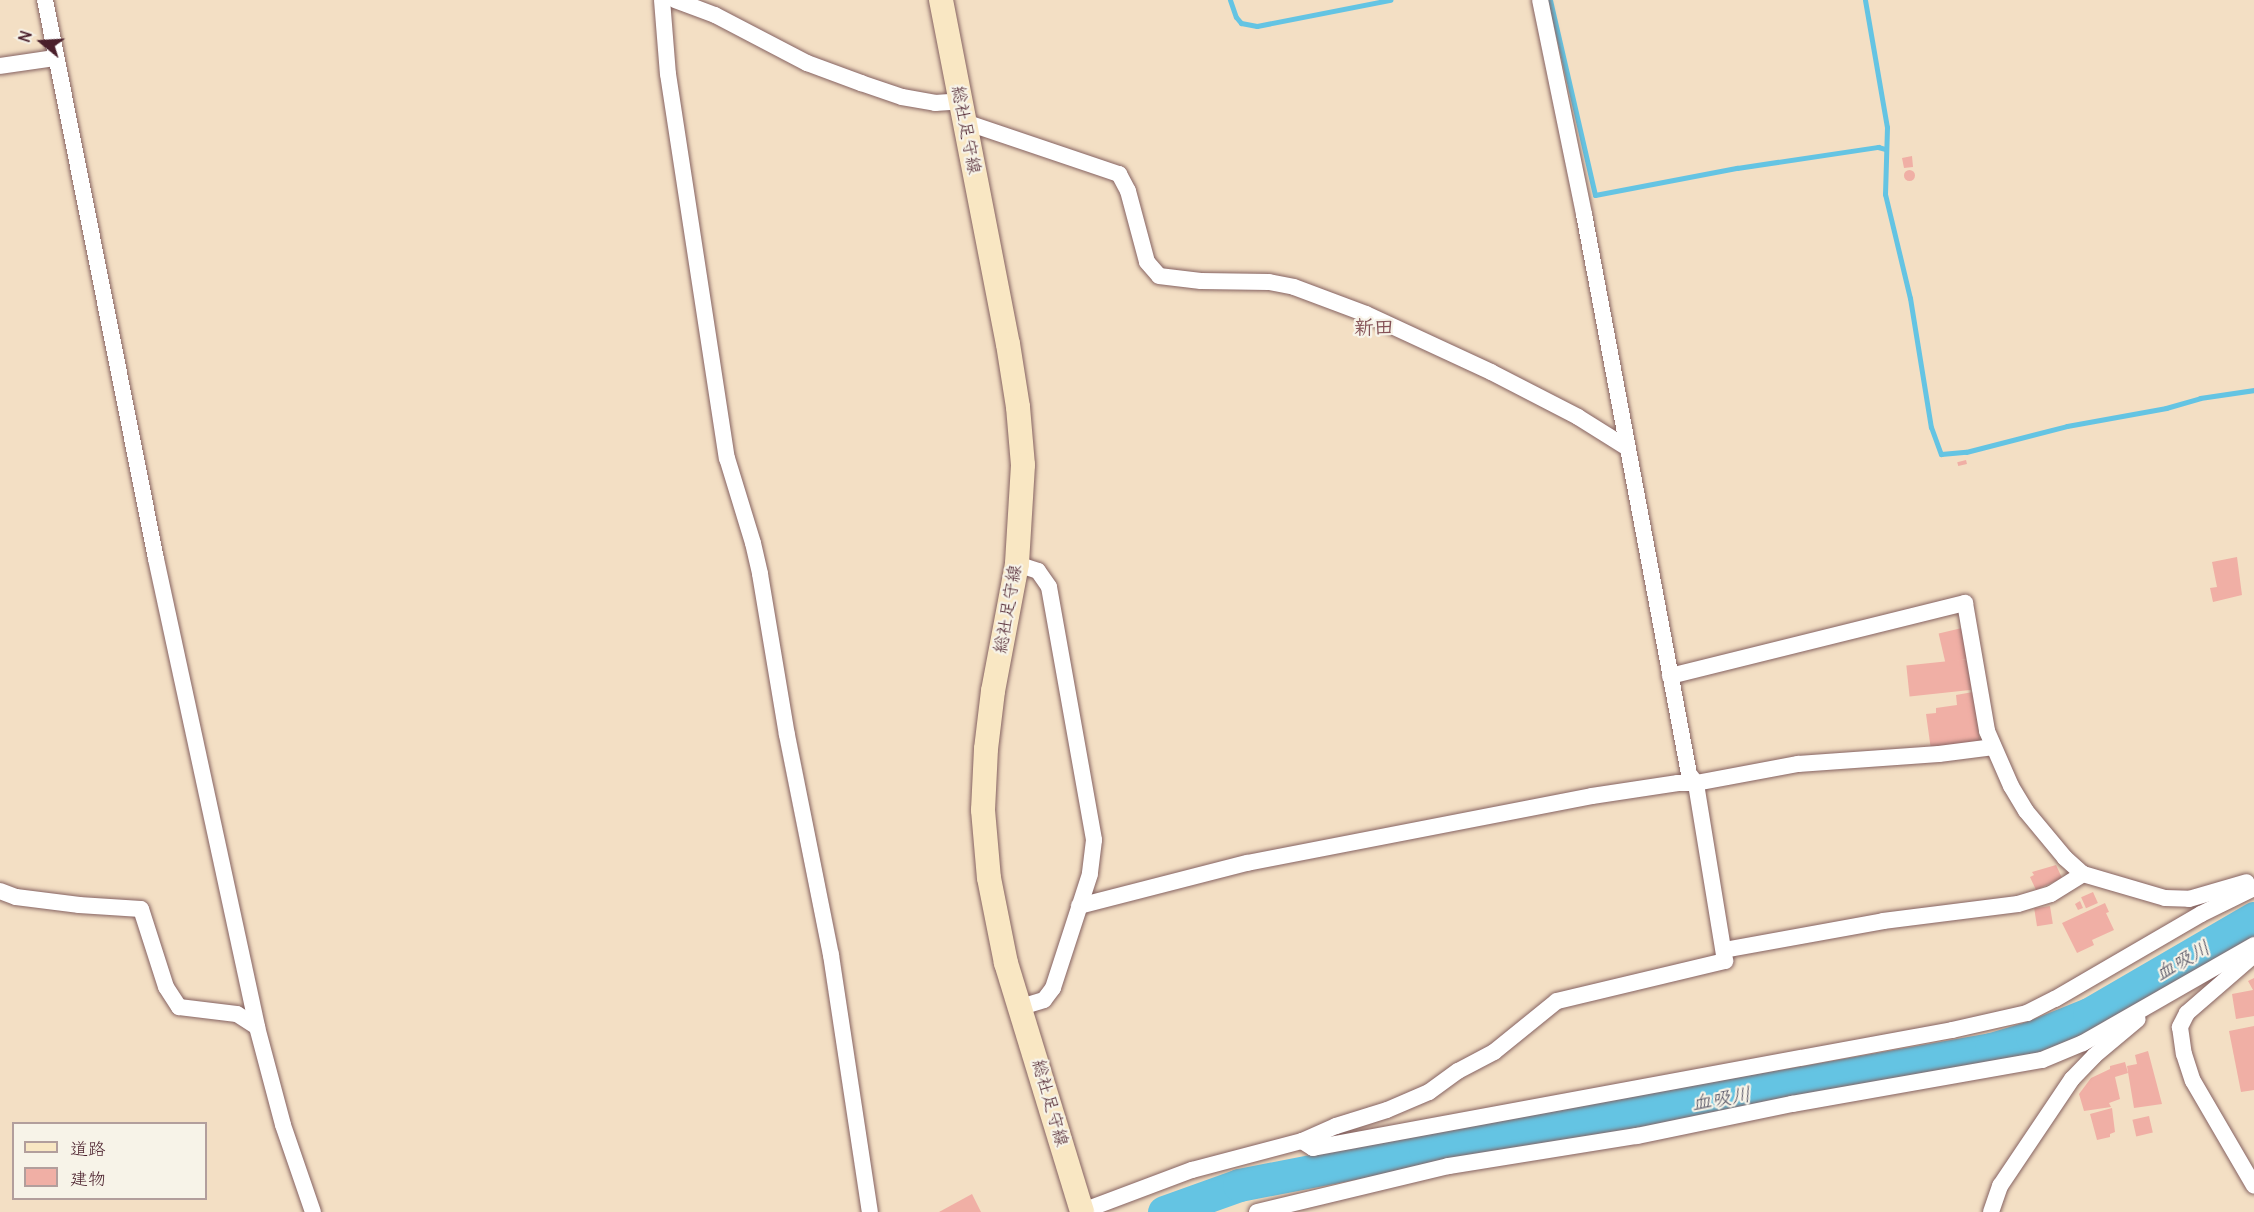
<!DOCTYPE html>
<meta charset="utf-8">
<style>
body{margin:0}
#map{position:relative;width:2254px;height:1212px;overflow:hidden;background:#f3dfc4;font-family:Delius,"Klee One",sans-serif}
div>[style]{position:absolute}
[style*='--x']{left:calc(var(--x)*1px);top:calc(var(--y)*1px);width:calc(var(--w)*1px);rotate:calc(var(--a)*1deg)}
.stream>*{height:5px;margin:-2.5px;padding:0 2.5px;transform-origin:2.5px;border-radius:2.5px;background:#64c4e3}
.river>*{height:33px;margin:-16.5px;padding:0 16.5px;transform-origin:16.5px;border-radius:16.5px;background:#64c4e3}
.building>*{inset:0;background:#f0afa5;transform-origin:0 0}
.round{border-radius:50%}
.roads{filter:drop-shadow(0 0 2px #856261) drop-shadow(0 0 2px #856261)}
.minor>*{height:16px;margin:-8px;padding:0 8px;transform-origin:8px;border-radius:8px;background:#fff}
.secondary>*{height:24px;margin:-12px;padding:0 12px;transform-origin:12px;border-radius:12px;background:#f9e7c3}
span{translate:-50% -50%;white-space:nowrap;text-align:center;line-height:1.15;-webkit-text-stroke:4.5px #f7f3e8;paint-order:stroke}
.street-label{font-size:18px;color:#4a1f2b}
.neighbourhood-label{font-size:20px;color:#845156;font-weight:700}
.water-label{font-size:20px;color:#525162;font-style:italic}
.legend{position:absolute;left:12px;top:1122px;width:195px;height:78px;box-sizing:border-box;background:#f7f3e8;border:2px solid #b29e9c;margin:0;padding:8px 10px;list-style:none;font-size:18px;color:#4a1f2b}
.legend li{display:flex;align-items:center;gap:12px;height:30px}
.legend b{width:30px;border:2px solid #b29e9c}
.north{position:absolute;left:12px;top:12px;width:60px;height:60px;-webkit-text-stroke:4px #f7f3e8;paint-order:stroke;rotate:288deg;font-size:16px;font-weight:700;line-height:24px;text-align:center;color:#4a1f2b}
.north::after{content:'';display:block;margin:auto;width:21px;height:27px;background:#4a1f2b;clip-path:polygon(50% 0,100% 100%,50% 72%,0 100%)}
</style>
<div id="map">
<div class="stream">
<i style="--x:1230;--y:0;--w:18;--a:71"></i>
<i style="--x:1236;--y:17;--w:8;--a:50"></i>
<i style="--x:1241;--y:23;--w:16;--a:11"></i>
<i style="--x:1257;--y:26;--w:136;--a:-11.1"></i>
<i style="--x:1550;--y:0;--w:200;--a:77"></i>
<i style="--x:1595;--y:195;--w:145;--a:-10.8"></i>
<i style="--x:1737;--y:168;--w:143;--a:-8.5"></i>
<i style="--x:1878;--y:147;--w:7;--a:16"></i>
<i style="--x:1865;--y:0;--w:129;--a:80.2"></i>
<i style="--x:1887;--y:127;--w:67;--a:91.7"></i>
<i style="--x:1885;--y:194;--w:107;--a:76.5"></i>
<i style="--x:1910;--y:298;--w:131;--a:80.8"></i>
<i style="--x:1931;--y:427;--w:29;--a:70"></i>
<i style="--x:1941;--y:454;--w:25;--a:-5"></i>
<i style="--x:1966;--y:452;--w:104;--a:-14.4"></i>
<i style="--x:2067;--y:426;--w:101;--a:-10.3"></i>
<i style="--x:2166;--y:408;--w:35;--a:-16"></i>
<i style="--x:2200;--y:398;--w:55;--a:-8.4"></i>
</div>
<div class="river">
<i style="--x:1164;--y:1212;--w:80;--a:-19.8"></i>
<i style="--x:1239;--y:1185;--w:189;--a:-11"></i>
<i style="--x:1425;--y:1149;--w:575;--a:-10.02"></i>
<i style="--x:1991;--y:1049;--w:43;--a:-16.3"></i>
<i style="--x:2032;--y:1037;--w:61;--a:-22"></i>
<i style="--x:2089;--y:1014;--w:191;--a:-30.2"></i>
</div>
<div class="building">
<i style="clip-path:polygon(1912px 156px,1913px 167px,1904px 168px,1902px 158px)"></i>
<i class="round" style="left:1903.5px;top:169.5px;width:11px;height:11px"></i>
<i style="left:1966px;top:460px;width:4px;height:9px;rotate:76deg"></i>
<i style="clip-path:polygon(2237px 557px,2242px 595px,2213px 602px,2210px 588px,2217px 587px,2212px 562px)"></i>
<i style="left:1962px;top:628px;width:31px;height:24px;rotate:77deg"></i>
<i style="left:1969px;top:659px;width:31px;height:63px;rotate:84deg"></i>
<i style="clip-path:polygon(1973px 692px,1980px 741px,1975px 741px,1975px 744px,1931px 750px,1926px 714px,1936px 713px,1936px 708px,1957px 705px,1956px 695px)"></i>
<i style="clip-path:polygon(2056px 865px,2062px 878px,2036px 890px,2030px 877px,2034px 875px,2032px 872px)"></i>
<i style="left:2093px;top:892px;width:12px;height:13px;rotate:66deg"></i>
<i style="clip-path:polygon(2080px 901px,2083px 908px,2078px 910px,2075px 904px)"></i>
<i style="clip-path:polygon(2105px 903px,2109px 912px,2106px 913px,2114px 930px,2092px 940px,2094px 945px,2077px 953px,2062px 923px)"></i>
<i style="left:2050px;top:906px;width:18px;height:16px;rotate:81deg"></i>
<i style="clip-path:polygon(2254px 978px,2254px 1016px,2236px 1019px,2232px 994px,2253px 990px,2248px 981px)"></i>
<i style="clip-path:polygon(2254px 1026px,2254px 1090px,2241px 1092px,2229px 1031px)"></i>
<i style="clip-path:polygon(2148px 1051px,2162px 1104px,2134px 1108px,2127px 1066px,2137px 1064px,2135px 1055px)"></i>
<i style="clip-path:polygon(2125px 1062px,2128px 1073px,2115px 1077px,2120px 1099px,2109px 1103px,2111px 1107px,2084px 1111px,2079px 1094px,2091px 1078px,2110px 1069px,2110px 1066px)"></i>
<i style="clip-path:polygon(2112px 1108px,2115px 1132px,2110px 1134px,2110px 1137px,2097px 1140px,2090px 1114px)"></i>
<i style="left:2149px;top:1116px;width:17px;height:17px;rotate:77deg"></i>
<i style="clip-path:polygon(972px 1194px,981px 1212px,939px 1212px)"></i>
</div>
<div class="roads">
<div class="minor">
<i style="--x:45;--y:0;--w:570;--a:78.77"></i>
<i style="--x:156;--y:559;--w:479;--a:77.8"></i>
<i style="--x:257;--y:1027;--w:101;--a:75.1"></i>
<i style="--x:283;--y:1125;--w:92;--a:71"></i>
<i style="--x:662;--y:0;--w:74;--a:85.4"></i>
<i style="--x:668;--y:74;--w:389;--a:81.3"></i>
<i style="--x:727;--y:458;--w:89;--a:73"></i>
<i style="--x:753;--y:543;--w:32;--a:77"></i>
<i style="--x:760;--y:574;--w:163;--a:80.5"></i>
<i style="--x:787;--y:735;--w:224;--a:78.7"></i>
<i style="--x:831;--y:955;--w:260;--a:81.4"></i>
<i style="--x:675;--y:0;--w:43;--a:20.6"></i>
<i style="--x:715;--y:15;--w:104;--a:27.6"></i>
<i style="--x:807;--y:63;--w:58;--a:20.3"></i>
<i style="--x:861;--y:83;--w:43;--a:18.9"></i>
<i style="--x:902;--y:97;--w:34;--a:10"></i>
<i style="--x:935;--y:103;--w:26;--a:-4"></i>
<i style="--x:0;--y:66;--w:56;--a:-8.3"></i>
<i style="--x:965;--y:122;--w:163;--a:18.7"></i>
<i style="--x:1119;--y:174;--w:19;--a:62"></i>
<i style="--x:1128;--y:191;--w:73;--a:75"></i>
<i style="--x:1147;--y:262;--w:18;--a:49"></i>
<i style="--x:1159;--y:276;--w:42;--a:6.8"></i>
<i style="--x:1201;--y:281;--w:68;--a:0.8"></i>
<i style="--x:1269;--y:282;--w:25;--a:11"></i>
<i style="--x:1294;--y:287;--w:77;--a:20.6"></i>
<i style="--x:1366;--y:314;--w:138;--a:24.9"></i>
<i style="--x:1491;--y:372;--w:98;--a:27.3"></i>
<i style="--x:1578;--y:417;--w:57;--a:32"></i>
<i style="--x:1017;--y:564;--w:22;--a:18"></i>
<i style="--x:1038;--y:571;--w:19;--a:55"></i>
<i style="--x:1049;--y:587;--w:257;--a:79.9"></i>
<i style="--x:1094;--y:840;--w:34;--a:97"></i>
<i style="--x:1090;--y:874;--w:120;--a:108"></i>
<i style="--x:1053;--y:988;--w:15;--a:127"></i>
<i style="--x:1044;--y:1000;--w:24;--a:163"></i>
<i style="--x:1670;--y:676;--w:304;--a:-13.9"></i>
<i style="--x:1965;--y:603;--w:130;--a:80.2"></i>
<i style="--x:1987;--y:731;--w:60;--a:66.4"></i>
<i style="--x:2011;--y:786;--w:29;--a:59"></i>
<i style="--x:2026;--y:811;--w:61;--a:50.3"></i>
<i style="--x:2065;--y:858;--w:24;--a:42"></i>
<i style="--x:2083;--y:874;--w:85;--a:16.3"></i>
<i style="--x:2165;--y:898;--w:24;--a:2"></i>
<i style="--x:2189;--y:899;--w:60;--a:-16.3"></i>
<i style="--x:0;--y:891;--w:17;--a:21"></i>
<i style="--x:16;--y:897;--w:64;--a:7.2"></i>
<i style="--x:79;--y:905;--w:62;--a:3.7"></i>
<i style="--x:141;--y:909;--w:82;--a:72.2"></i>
<i style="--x:166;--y:987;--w:24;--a:57"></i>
<i style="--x:179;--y:1007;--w:58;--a:6.9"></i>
<i style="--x:237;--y:1014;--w:24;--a:33"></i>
<i style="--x:1079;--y:906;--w:173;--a:-14.4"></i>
<i style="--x:1247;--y:863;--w:351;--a:-11"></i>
<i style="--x:1592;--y:796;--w:87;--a:-8.6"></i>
<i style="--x:1678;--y:783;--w:18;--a:0"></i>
<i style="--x:1696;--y:783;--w:104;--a:-10.6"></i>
<i style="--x:1798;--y:764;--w:141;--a:-4.1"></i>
<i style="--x:1939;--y:754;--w:55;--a:-7.3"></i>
<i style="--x:1724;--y:950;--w:162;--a:-10.3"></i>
<i style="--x:1883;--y:921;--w:136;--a:-7.2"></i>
<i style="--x:2018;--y:904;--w:34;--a:-17"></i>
<i style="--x:2051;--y:894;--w:38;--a:-32"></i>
<i style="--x:2254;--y:955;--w:89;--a:139.1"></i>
<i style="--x:2187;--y:1013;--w:16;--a:117"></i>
<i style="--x:2180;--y:1027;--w:27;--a:82"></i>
<i style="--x:2184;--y:1054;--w:28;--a:72"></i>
<i style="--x:2193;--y:1081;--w:121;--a:59.8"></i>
<i style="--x:1302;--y:1141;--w:13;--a:32"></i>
<i style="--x:1313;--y:1148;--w:650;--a:-10.46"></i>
<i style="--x:1952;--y:1030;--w:77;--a:-12.8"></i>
<i style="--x:2027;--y:1013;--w:31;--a:-27"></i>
<i style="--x:2055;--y:999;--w:169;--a:-30.2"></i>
<i style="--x:2201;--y:914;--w:59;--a:-26.1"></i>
<i style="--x:1080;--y:1212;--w:120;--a:-20.6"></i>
<i style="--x:1192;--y:1170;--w:114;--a:-14.8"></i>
<i style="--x:1302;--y:1141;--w:37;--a:-24"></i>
<i style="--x:1336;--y:1126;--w:53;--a:-17.4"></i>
<i style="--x:1387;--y:1110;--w:46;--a:-23.2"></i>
<i style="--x:1429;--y:1092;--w:36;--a:-36"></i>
<i style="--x:1458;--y:1071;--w:41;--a:-27.8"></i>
<i style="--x:1494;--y:1052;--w:81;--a:-39"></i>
<i style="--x:1557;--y:1001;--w:173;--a:-13.4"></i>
<i style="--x:1725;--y:961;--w:180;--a:-99.3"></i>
<i style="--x:1696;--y:783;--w:11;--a:-128"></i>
<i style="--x:1689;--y:774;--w:570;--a:-100.62"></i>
<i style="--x:1584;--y:214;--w:218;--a:-101.6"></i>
<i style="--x:1257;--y:1212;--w:197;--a:-13.5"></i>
<i style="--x:1449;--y:1166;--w:190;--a:-9.1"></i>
<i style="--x:1637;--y:1136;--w:158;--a:-11.7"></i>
<i style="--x:1792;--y:1104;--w:254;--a:-10"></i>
<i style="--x:2042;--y:1060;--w:44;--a:-22.5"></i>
<i style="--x:2083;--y:1043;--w:197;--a:-29.8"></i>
<i style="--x:1991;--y:1212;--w:28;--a:-71"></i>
<i style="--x:2000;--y:1186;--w:129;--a:-56.1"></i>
<i style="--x:2072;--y:1079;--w:32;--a:-46"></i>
<i style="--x:2094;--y:1056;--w:57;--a:-40.1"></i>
</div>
<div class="secondary">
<i style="--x:941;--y:0;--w:350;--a:79"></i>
<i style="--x:1008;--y:344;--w:64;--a:81"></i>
<i style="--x:1018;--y:407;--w:58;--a:85.1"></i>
<i style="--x:1023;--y:465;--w:99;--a:93.5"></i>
<i style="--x:1017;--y:564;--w:129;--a:100.7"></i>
<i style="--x:993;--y:691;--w:58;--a:96.9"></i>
<i style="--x:986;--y:749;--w:61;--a:92.8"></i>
<i style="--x:983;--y:810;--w:68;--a:85"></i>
<i style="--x:989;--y:878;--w:87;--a:78.7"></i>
<i style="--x:1006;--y:963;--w:260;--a:73"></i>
</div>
</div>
<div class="street-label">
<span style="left:966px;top:130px;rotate:79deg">総社足守線</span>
<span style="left:1008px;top:609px;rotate:-80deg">総社足守線</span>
<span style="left:1050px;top:1103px;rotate:74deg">総社足守線</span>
</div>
<div class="neighbourhood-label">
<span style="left:1374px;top:326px">新田</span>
</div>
<div class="water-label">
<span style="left:2182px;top:960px;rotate:-30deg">血吸川</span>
<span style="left:1721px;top:1098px;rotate:-10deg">血吸川</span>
</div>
<ul class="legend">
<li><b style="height:8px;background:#f9e7c3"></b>道路</li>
<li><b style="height:16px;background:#f0afa5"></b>建物</li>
</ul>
<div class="north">N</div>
</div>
